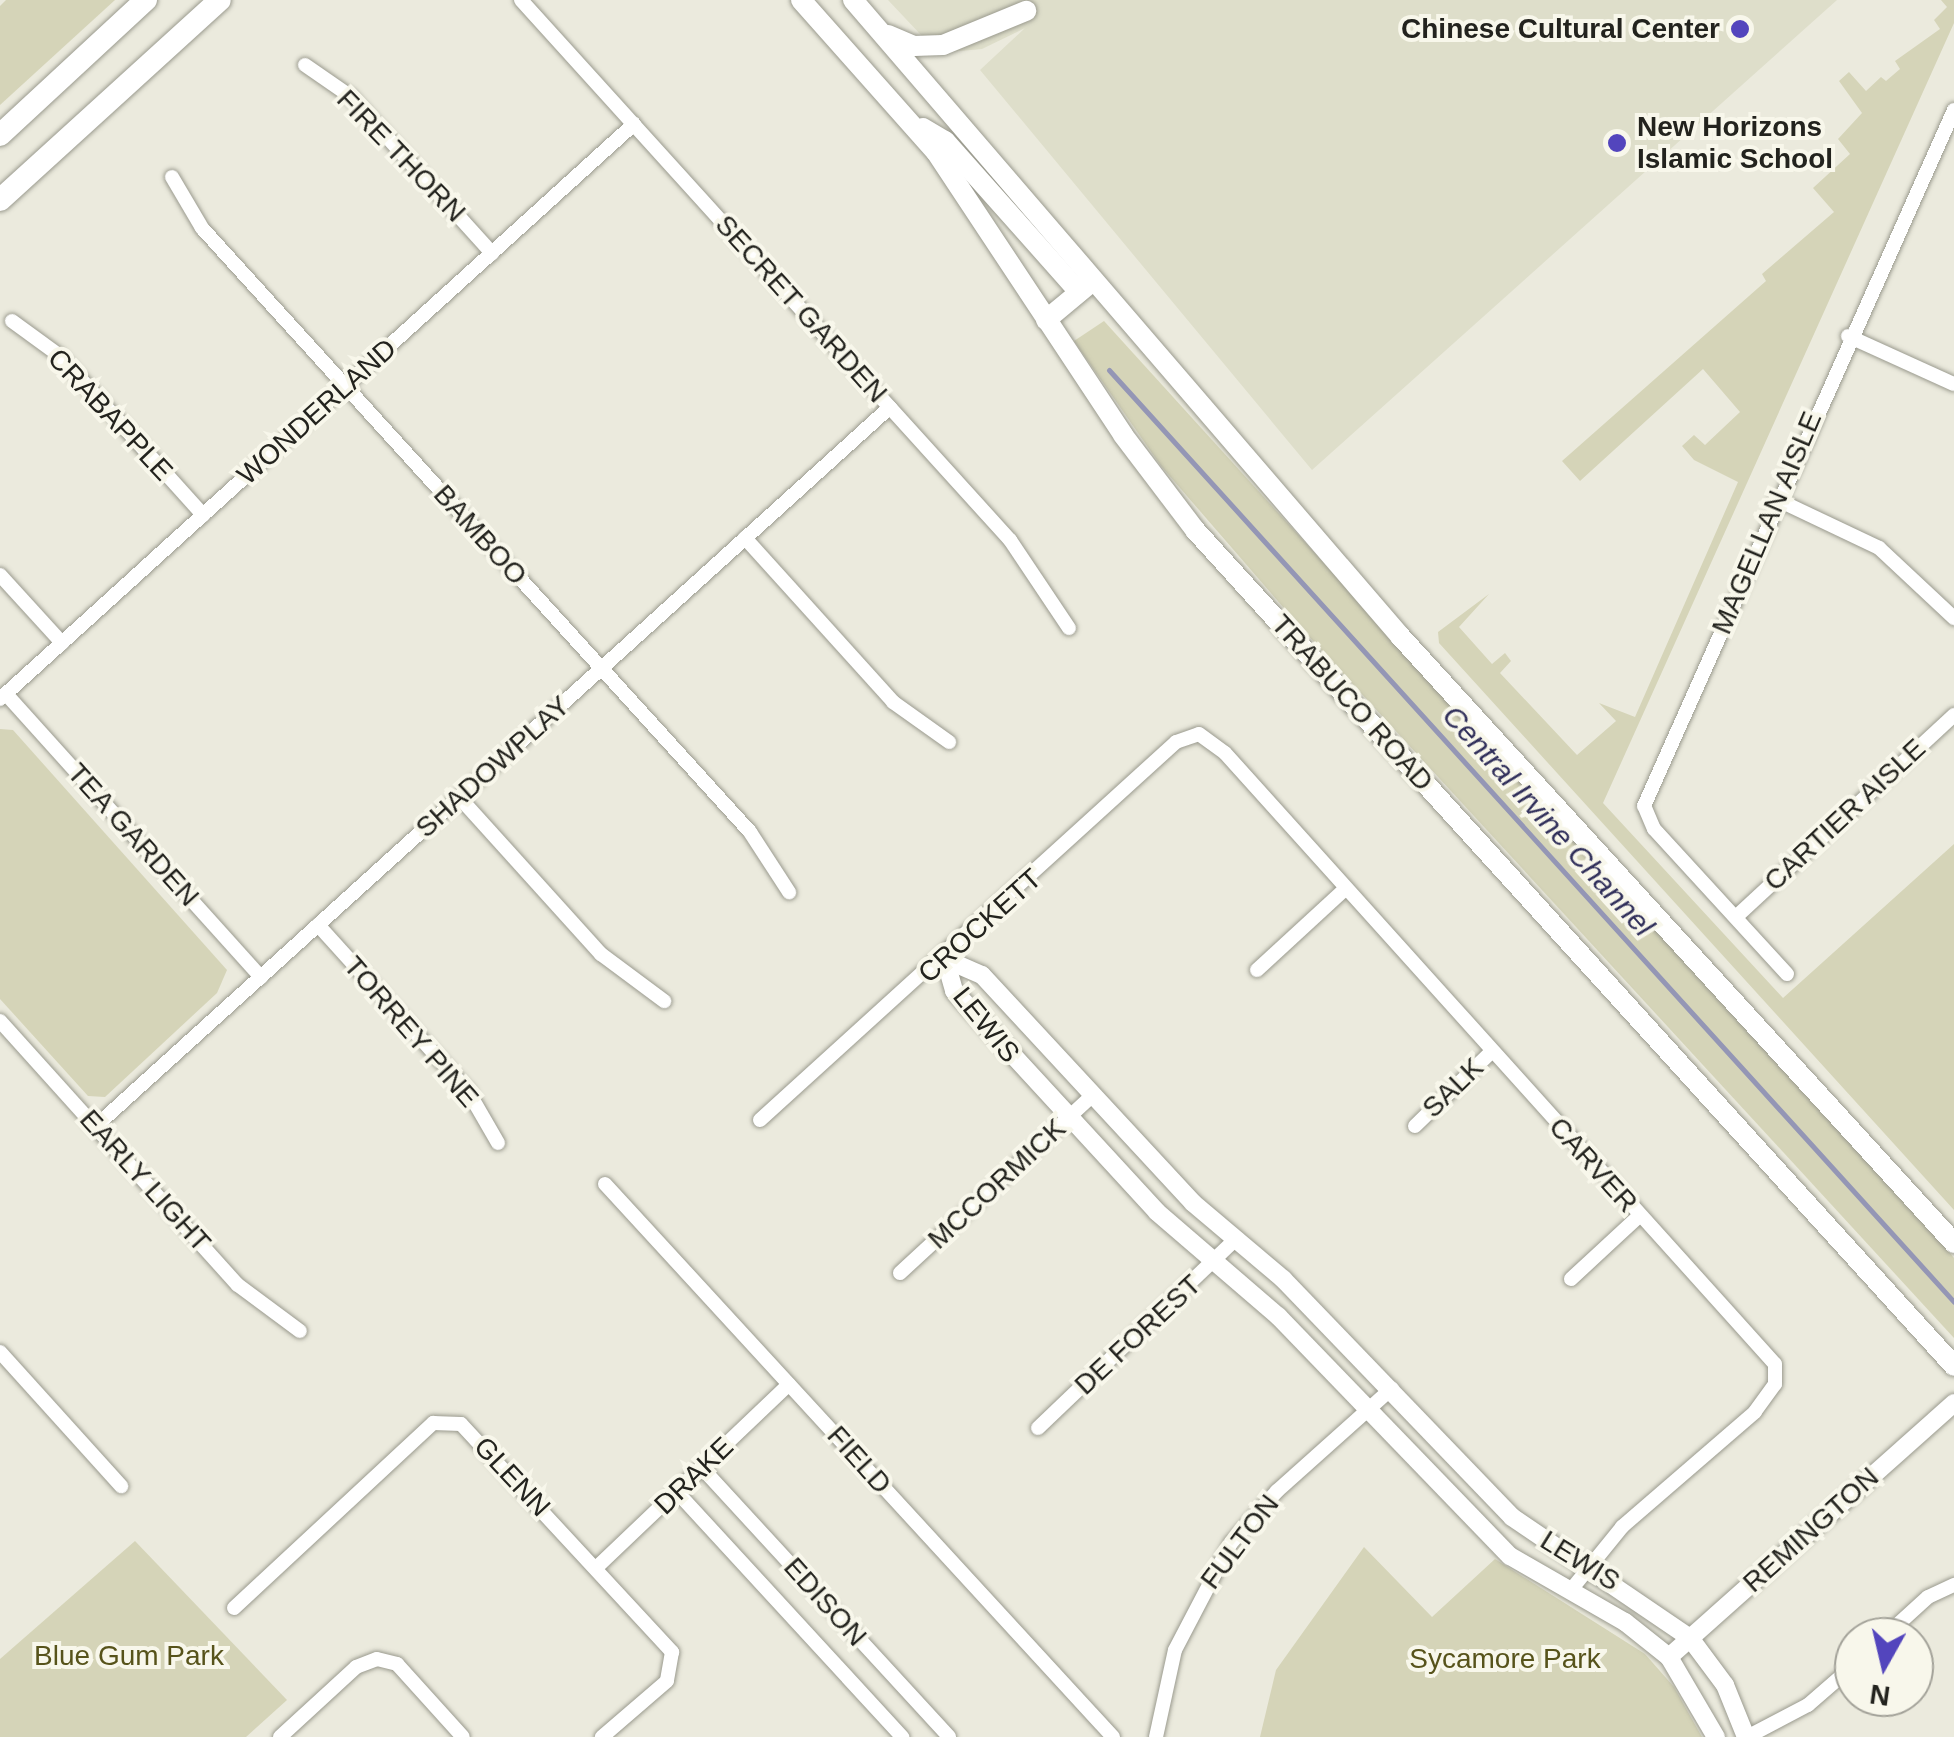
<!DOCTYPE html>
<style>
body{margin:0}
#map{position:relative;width:1954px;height:1737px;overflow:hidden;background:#ebeadd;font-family:Helvetica,sans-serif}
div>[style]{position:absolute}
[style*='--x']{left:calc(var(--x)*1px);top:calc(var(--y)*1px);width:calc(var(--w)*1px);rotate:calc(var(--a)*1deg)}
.built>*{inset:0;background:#dedeca}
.green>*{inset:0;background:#d5d4b8}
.stream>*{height:5px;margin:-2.5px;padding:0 2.5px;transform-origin:2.5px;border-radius:2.5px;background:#9496b5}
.roads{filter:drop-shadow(0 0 2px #9a9a8e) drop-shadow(0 0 2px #9a9a8e)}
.minor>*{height:14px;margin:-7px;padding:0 7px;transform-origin:7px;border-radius:7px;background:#fff}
.tertiary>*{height:18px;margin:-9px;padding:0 9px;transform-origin:9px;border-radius:9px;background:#fff}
.secondary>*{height:20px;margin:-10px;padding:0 10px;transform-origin:10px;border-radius:10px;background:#fff}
.primary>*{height:22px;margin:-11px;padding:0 11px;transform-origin:11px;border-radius:11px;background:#fff}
.dots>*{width:28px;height:28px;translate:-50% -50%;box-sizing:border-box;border:5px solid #f8f7eb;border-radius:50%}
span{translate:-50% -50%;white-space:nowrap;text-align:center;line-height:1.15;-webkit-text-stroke:8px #f8f7eb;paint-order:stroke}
.poi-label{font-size:28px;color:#23231e;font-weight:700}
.right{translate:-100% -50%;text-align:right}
.left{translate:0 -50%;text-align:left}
.street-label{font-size:28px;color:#23231e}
.park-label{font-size:28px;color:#57531b}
.water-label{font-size:30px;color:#302f5a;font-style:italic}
.north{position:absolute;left:1834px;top:1617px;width:100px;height:100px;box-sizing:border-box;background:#f8f7eb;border:2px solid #a3a299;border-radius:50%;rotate:188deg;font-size:28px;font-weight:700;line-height:40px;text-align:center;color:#23231e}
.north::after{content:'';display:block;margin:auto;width:35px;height:45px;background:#5345bd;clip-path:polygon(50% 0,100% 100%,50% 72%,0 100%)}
</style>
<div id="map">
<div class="built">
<i style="clip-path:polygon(888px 0,1837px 0,1312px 470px,980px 70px,1025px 28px,982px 49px,938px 53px)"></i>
</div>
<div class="green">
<i style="clip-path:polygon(6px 0,115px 0,0 105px,0 6px)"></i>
<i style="clip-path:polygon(1941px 0,1954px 0,1954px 23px,1603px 803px,1783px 998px,1954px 844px,1954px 1210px,1439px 643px,1438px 632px,1489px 594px,1459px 627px,1492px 664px,1505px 653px,1511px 661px,1500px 673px,1577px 755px,1616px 721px,1599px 703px,1635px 717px,1738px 482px,1694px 460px,1682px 446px,1694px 435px,1705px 445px,1740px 412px,1703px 369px,1580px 481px,1562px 461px,1766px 281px,1762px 274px,1834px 212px,1813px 188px,1850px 154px,1838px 139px,1862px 113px,1839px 81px,1849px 72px,1866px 91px,1881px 77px,1886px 81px,1900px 69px,1895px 61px,1940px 29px,1934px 20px,1947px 7px)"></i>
<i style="clip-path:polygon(1104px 321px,1945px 1247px,1954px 1258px,1954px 1338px,1302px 629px,1161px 466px,1074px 341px)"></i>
<i style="clip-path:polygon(0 729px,13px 730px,227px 970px,217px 993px,105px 1097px,88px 1096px,0 999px)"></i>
<i style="clip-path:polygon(135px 1541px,287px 1700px,246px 1737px,0 1737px,0 1659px)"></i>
<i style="clip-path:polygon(1364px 1547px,1432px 1617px,1495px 1559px,1645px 1654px,1674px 1687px,1702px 1737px,1260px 1737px,1276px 1670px)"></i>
</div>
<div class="stream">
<i style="--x:1109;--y:370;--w:1258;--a:47.8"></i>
</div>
<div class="roads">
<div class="minor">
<i style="--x:521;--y:0;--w:729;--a:47.84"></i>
<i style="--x:1010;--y:540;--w:106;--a:56.2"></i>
<i style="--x:305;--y:65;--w:55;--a:34.6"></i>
<i style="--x:350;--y:96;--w:212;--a:47.9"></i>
<i style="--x:172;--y:177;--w:59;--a:59.5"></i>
<i style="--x:202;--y:228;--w:816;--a:47.78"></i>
<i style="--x:750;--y:832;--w:72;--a:57"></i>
<i style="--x:12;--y:321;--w:59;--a:36.1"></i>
<i style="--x:60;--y:356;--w:214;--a:48"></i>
<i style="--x:1848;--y:336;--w:116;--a:24.4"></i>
<i style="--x:1776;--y:499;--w:114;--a:25.4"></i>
<i style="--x:1879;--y:548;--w:103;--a:43"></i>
<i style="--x:745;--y:538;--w:221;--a:47.9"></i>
<i style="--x:893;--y:702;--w:69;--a:35.5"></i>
<i style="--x:0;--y:575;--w:92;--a:47.6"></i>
<i style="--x:6;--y:694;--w:381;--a:48"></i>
<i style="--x:0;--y:699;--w:856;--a:-42.21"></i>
<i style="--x:459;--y:797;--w:212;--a:47.9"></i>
<i style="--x:601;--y:954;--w:79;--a:36.7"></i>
<i style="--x:1737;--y:916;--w:296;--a:-42.8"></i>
<i style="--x:318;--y:925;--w:224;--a:47.9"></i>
<i style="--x:468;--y:1091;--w:60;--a:60"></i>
<i style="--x:1257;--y:970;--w:118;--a:-42.6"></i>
<i style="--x:1787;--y:974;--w:197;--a:-132.5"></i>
<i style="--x:1654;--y:829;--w:25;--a:-113"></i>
<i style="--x:1644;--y:806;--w:762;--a:-65.99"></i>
<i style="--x:0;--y:1021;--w:355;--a:48"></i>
<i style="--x:238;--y:1285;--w:77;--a:36.6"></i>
<i style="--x:760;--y:1120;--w:562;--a:-42.26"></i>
<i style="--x:1176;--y:742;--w:24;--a:-19"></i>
<i style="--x:1199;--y:734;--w:32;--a:36"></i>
<i style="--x:1225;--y:753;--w:822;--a:48.01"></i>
<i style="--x:1775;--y:1364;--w:20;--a:90"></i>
<i style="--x:1775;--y:1384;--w:34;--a:126"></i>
<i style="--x:1755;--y:1412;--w:176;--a:139.2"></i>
<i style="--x:1622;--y:1527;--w:82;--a:129.1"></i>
<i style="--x:96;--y:1126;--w:1071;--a:-42.16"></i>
<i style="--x:1415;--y:1126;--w:107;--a:-44.2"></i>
<i style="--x:605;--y:1184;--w:751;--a:47.43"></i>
<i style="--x:900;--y:1273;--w:263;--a:-42.7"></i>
<i style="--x:1571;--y:1279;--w:93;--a:-42.8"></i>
<i style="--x:0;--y:1352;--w:181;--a:47.9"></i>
<i style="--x:1038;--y:1428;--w:274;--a:-43.7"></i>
<i style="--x:702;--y:1468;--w:365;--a:47.4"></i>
<i style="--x:677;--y:1492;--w:333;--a:47.4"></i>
<i style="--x:597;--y:1567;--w:265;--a:-43.6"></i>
<i style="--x:234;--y:1608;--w:272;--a:-42.9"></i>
<i style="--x:433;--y:1423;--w:28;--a:2"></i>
<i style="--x:461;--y:1424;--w:311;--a:47.2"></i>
<i style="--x:672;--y:1652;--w:29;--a:100"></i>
<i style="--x:667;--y:1681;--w:86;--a:139.3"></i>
<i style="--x:1884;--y:1637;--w:59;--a:-42.3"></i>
<i style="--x:1928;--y:1597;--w:29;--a:-25"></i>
<i style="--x:280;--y:1737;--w:103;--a:-42.6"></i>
<i style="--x:356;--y:1667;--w:22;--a:-21"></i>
<i style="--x:377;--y:1659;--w:21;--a:14"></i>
<i style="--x:397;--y:1664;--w:98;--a:47.9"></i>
<i style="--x:1156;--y:1737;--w:89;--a:-77.7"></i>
<i style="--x:1175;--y:1650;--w:121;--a:-62.4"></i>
<i style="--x:1231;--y:1543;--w:69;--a:-48.5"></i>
<i style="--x:1277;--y:1491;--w:154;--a:-41.8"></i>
<i style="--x:1747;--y:1737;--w:69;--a:-27.7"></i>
<i style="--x:1808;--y:1705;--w:61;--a:-41"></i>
</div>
<div class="tertiary">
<i style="--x:945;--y:959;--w:40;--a:23.4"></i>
<i style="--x:982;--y:975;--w:311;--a:47.2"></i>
<i style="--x:1193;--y:1203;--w:118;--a:40.2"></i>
<i style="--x:1283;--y:1279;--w:330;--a:46.1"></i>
<i style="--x:1512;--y:1517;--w:215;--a:34.2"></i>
<i style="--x:1690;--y:1638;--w:59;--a:53.3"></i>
<i style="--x:1725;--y:1685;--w:56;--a:68"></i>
<i style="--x:945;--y:959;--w:33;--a:74"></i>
<i style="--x:954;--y:991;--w:300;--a:47.4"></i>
<i style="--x:1157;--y:1212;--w:160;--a:40.7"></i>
<i style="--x:1278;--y:1316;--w:334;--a:46"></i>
<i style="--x:1510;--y:1556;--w:133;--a:29.9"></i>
<i style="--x:1625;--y:1622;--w:56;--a:38.5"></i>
<i style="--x:1669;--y:1657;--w:93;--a:59.6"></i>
<i style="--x:1669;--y:1657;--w:382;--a:-41.7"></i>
</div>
<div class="secondary">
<i style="--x:801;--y:0;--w:203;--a:48.4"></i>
<i style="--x:936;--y:152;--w:339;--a:56.5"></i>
<i style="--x:1123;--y:435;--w:119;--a:52.8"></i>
<i style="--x:1195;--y:530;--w:1129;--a:47.76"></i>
<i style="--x:853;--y:0;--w:839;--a:49.3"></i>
<i style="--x:1400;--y:636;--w:822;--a:47.61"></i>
<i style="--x:888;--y:35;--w:28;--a:23"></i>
<i style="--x:914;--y:46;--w:29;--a:-2"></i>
<i style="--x:943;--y:45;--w:90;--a:-22.3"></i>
<i style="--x:923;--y:128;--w:26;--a:31"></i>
<i style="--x:945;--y:141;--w:202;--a:48.4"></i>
<i style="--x:1046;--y:320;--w:53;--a:-39.7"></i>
</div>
<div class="primary">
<i style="--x:0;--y:135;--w:199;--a:-42.8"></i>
<i style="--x:0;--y:200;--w:297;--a:-42.3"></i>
</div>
</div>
<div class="dots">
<i style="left:1740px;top:29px;background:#5345bd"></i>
<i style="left:1617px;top:143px;background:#5345bd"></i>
</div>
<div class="poi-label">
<span class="right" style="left:1720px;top:29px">Chinese Cultural Center</span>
<span class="left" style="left:1637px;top:143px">New Horizons<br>Islamic School</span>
</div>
<div class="street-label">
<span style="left:401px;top:156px;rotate:46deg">FIRE THORN</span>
<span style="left:801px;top:309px;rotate:48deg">SECRET GARDEN</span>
<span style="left:317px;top:412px;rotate:-42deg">WONDERLAND</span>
<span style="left:110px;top:415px;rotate:47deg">CRABAPPLE</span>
<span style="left:1767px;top:523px;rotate:-67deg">MAGELLAN AISLE</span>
<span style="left:480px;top:535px;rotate:48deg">BAMBOO</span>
<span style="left:1352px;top:703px;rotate:48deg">TRABUCO ROAD</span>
<span style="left:493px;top:767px;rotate:-42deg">SHADOWPLAY</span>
<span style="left:1845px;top:815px;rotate:-43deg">CARTIER AISLE</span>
<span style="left:133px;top:835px;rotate:48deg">TEA GARDEN</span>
<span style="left:980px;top:926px;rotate:-42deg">CROCKETT</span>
<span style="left:986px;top:1025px;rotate:51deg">LEWIS</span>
<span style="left:411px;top:1032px;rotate:49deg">TORREY PINE</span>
<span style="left:1453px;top:1088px;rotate:-44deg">SALK</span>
<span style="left:1593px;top:1165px;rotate:48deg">CARVER</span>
<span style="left:145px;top:1181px;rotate:48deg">EARLY LIGHT</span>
<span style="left:997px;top:1184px;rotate:-43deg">MCCORMICK</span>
<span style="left:1138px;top:1335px;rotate:-43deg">DE FOREST</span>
<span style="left:859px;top:1460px;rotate:48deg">FIELD</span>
<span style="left:694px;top:1476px;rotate:-44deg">DRAKE</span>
<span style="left:512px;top:1477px;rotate:47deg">GLENN</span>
<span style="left:1811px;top:1530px;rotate:-42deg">REMINGTON</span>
<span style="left:1240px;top:1542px;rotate:-53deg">FULTON</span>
<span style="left:1580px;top:1561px;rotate:32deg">LEWIS</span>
<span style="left:825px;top:1602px;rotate:48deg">EDISON</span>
</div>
<div class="park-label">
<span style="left:129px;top:1656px">Blue Gum Park</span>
<span style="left:1505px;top:1659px">Sycamore Park</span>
</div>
<div class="water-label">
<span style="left:1548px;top:821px;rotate:48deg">Central Irvine Channel</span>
</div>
<div class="north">N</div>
</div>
